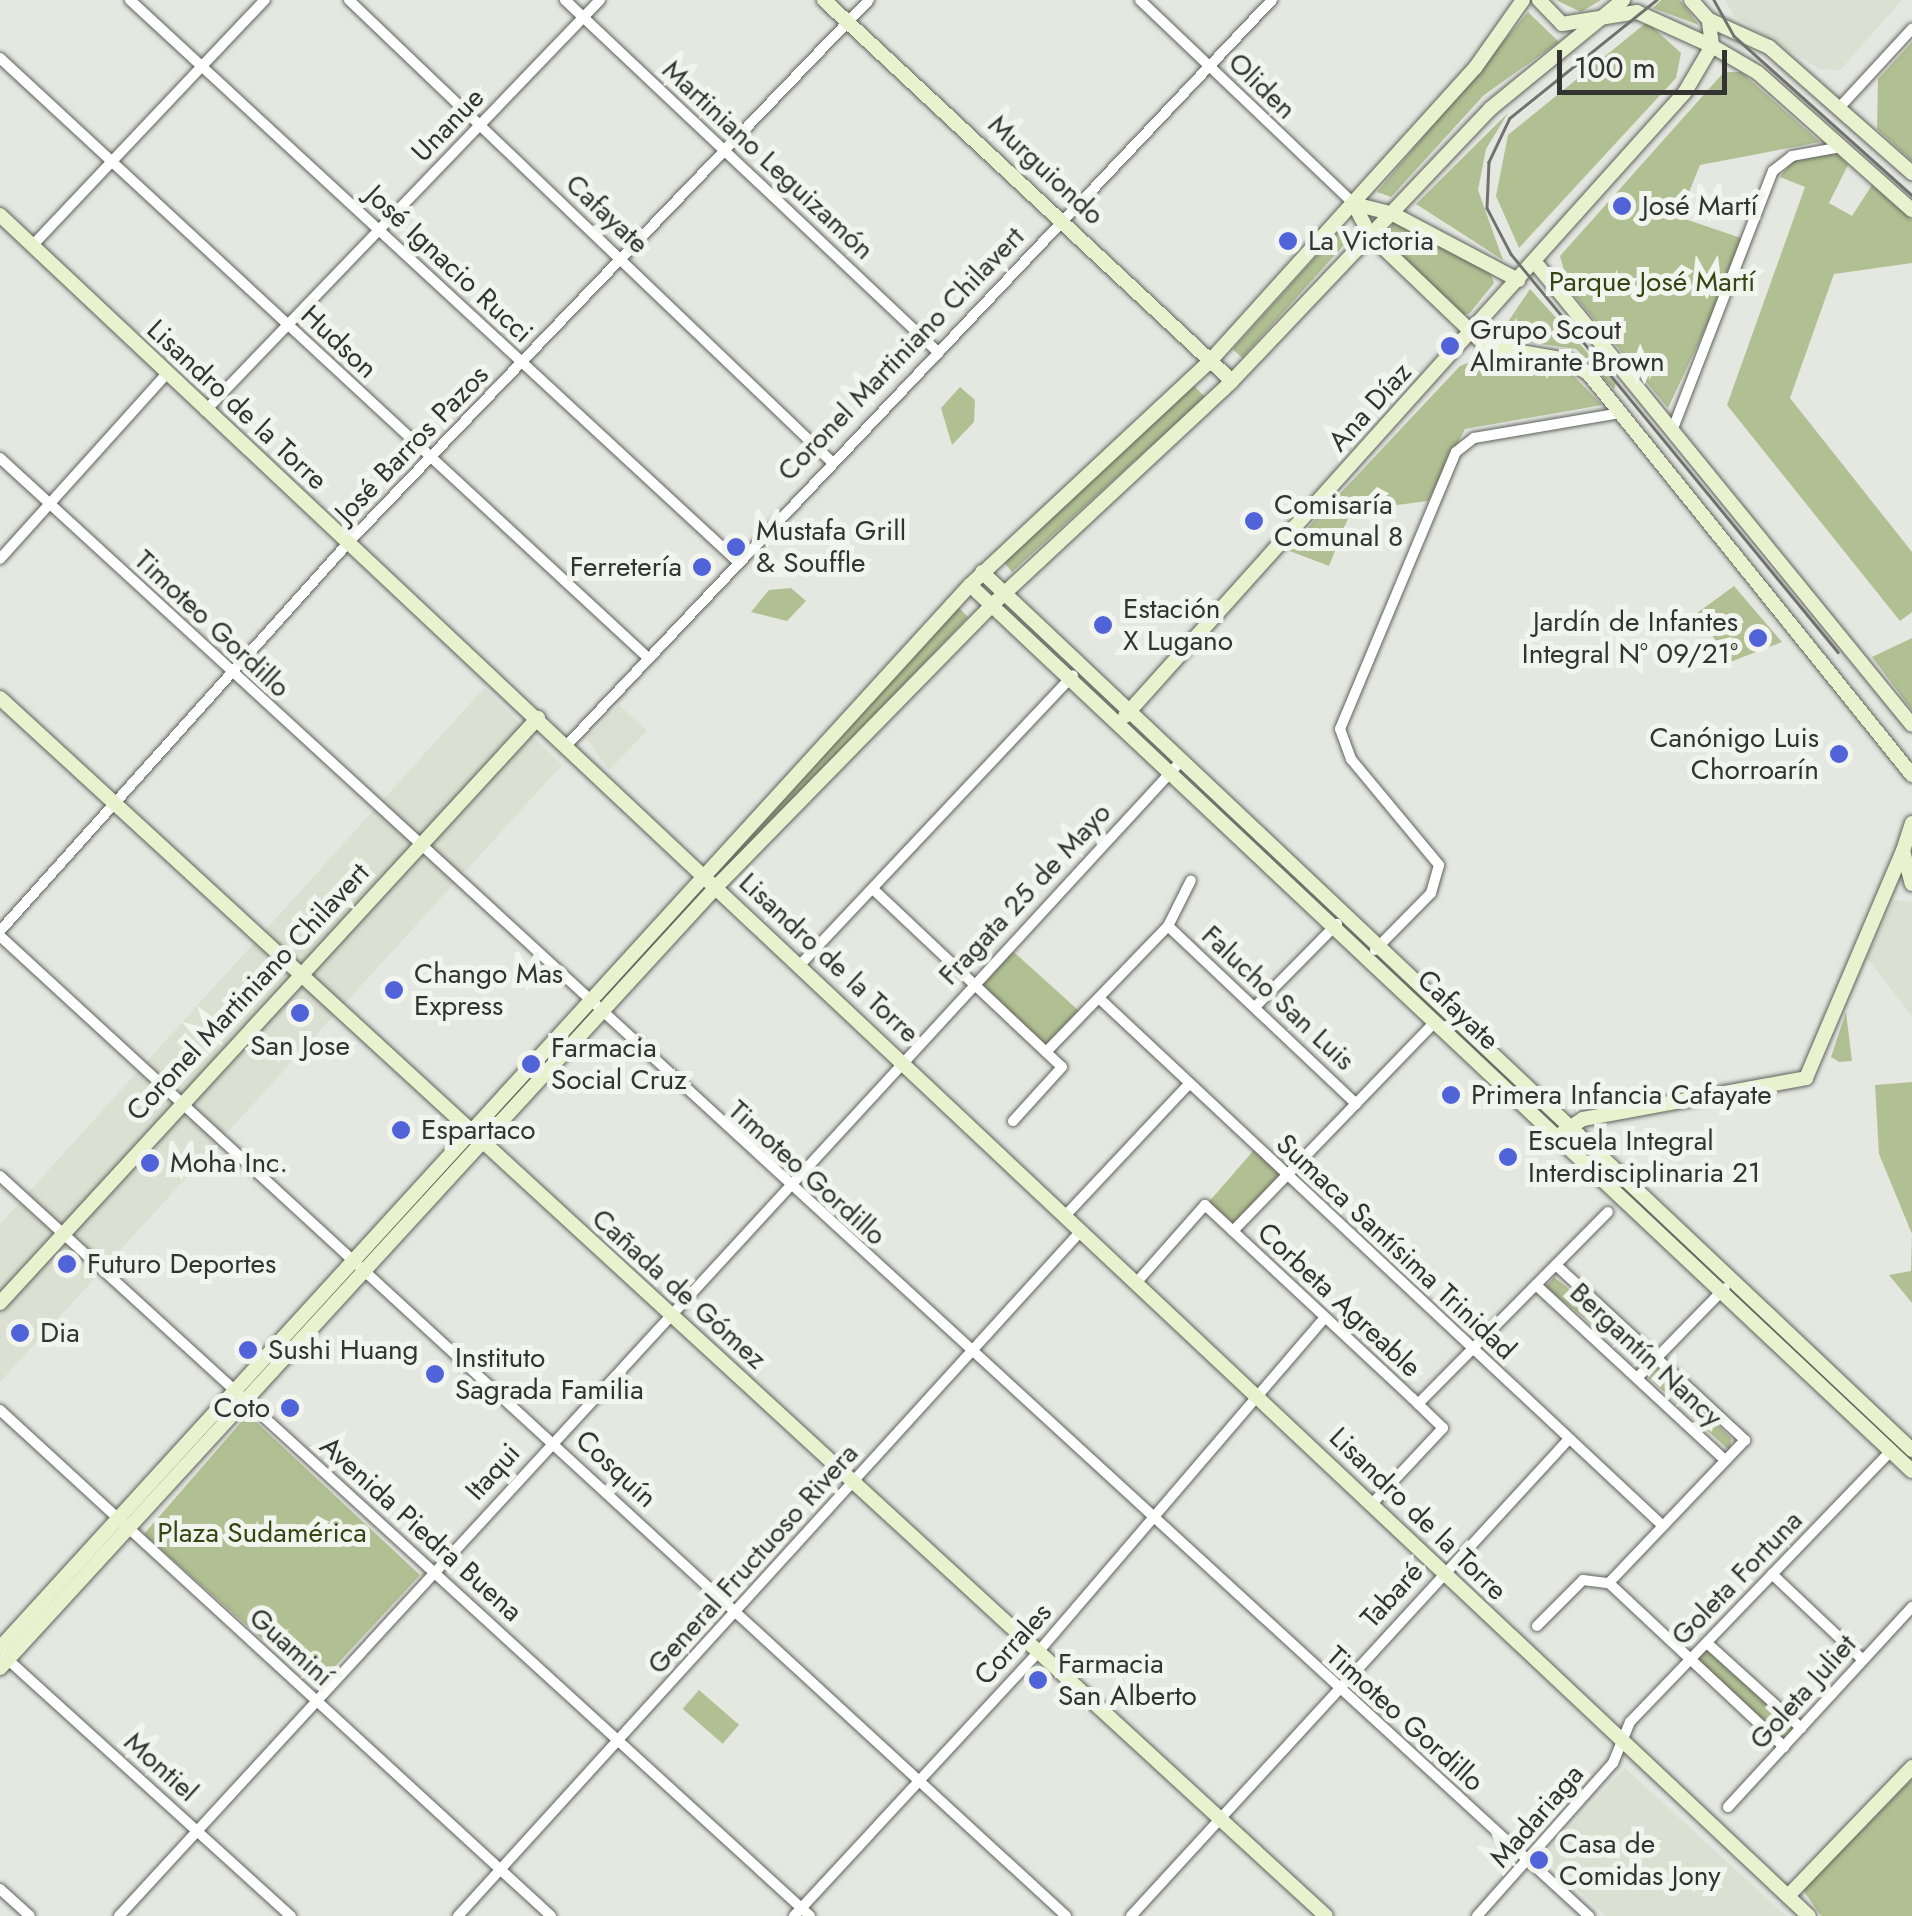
<!DOCTYPE html>
<meta charset="utf-8">
<style>
body{margin:0}
#map{position:relative;width:1912px;height:1916px;overflow:hidden;background:#e5e7e1;font-family:Jost,sans-serif}
div>[style]{position:absolute}
[style*='--x']{left:calc(var(--x)*1px);top:calc(var(--y)*1px);width:calc(var(--w)*1px);rotate:calc(var(--a)*1deg)}
.built>*{inset:0;background:#dbe0d2}
.green>*{inset:0;background:#b1c093;transform-origin:0 0}
.roads{filter:drop-shadow(0 0 2px #60625c) drop-shadow(0 0 2px #60625c)}
.street>*{height:10px;margin:-5px;padding:0 5px;transform-origin:5px;border-radius:5px;background:#fff}
.secondary>*{height:14px;margin:-7px;padding:0 7px;transform-origin:7px;border-radius:7px;background:#e8f2ce}
.tram>*{height:2.5px;margin:-1.25px;padding:0 1.25px;transform-origin:1.25px;border-radius:1.25px;background:#71726e}
.dots>*{width:28px;height:28px;translate:-50% -50%;box-sizing:border-box;border:5px solid #f2f5ee;border-radius:50%}
span{translate:-50% -50%;white-space:nowrap;text-align:center;line-height:1.15;-webkit-text-stroke:10px #f2f5ee;paint-order:stroke}
.street-label{font-size:28px;color:#333431}
.poi-label{font-size:28px;color:#333431}
.left{translate:0 -50%;text-align:left}
.right{translate:-100% -50%;text-align:right}
.park-label{font-size:28px;color:#384414}
.scale{position:absolute;left:1557px;top:50px;width:170px;height:45px;box-sizing:border-box;border:5px solid #333431;border-top:0;padding-left:12px;font-size:30px;line-height:35px;white-space:nowrap;color:#333431;-webkit-text-stroke:8px #f2f5ee;paint-order:stroke}
</style>
<div id="map">
<div class="built">
<i style="clip-path:polygon(1725px 0,1902px 0,1840px 70px,1819px 69px,1735px 17px)"></i>
<i style="clip-path:polygon(484px 688px,562px 765px,0 1382px,0 1224px)"></i>
<i style="clip-path:polygon(619px 705px,647px 731px,609px 770px,587px 739px)"></i>
<i style="clip-path:polygon(1894px 900px,1912px 902px,1912px 1016px,1867px 958px)"></i>
<i style="clip-path:polygon(1625px 1768px,1786px 1916px,1606px 1916px,1542px 1857px)"></i>
</div>
<div class="green">
<i style="clip-path:polygon(1556px 0,1601px 0,1581px 12px)"></i>
<i style="clip-path:polygon(1661px 0,1680px 0,1699px 25px,1653px 8px)"></i>
<i style="clip-path:polygon(1528px 12px,1559px 42px,1484px 95px,1391px 197px,1377px 192px)"></i>
<i style="clip-path:polygon(1647px 22px,1681px 53px,1676px 78px,1519px 248px,1496px 196px,1508px 135px)"></i>
<i style="clip-path:polygon(1912px 42px,1912px 161px,1877px 129px,1878px 79px)"></i>
<i style="clip-path:polygon(1724px 72px,1741px 72px,1820px 142px,1700px 165px,1679px 217px,1747px 240px,1668px 408px,1569px 289px,1560px 256px)"></i>
<i style="clip-path:polygon(1508px 113px,1486px 149px,1478px 190px,1503px 260px,1416px 204px)"></i>
<i style="clip-path:polygon(1837px 153px,1848px 165px,1829px 203px,1852px 216px,1872px 185px,1912px 220px,1912px 263px,1834px 274px,1790px 398px,1912px 552px,1912px 612px,1900px 621px,1727px 405px,1805px 187px,1780px 177px,1794px 159px)"></i>
<i style="clip-path:polygon(1395px 221px,1490px 272px,1494px 283px,1469px 314px,1458px 315px,1381px 242px)"></i>
<i style="left:1339px;top:231px;width:13px;height:159px;rotate:42deg"></i>
<i style="clip-path:polygon(1530px 289px,1616px 384px,1614px 389px,1576px 349px,1497px 338px)"></i>
<i style="clip-path:polygon(1478px 359px,1563px 365px,1602px 405px,1465px 429px,1428px 501px,1351px 511px,1329px 566px,1287px 550px,1460px 366px)"></i>
<i style="clip-path:polygon(1193px 385px,1205px 397px,1012px 572px,1003px 561px)"></i>
<i style="clip-path:polygon(960px 387px,975px 400px,974px 422px,952px 445px,941px 408px)"></i>
<i style="clip-path:polygon(1734px 586px,1782px 642px,1730px 662px,1697px 613px)"></i>
<i style="clip-path:polygon(791px 588px,806px 601px,787px 621px,751px 612px,769px 590px)"></i>
<i style="clip-path:polygon(957px 606px,968px 617px,729px 867px,720px 860px)"></i>
<i style="clip-path:polygon(1912px 638px,1912px 710px,1872px 657px)"></i>
<i style="left:1007px;top:946px;width:103px;height:52px;rotate:42deg"></i>
<i style="clip-path:polygon(1846px 1012px,1852px 1061px,1839px 1062px,1831px 1057px)"></i>
<i style="clip-path:polygon(1912px 1082px,1912px 1303px,1889px 1275px,1911px 1271px,1912px 1234px,1879px 1154px,1875px 1085px)"></i>
<i style="left:1254px;top:1150px;width:35px;height:69px;rotate:41deg"></i>
<i style="left:1554px;top:1277px;width:115px;height:13px;rotate:39deg"></i>
<i style="clip-path:polygon(1657px 1368px,1731px 1438px,1730px 1451px,1649px 1378px)"></i>
<i style="clip-path:polygon(254px 1420px,420px 1575px,316px 1687px,144px 1534px,242px 1421px)"></i>
<i style="left:1707px;top:1643px;width:127px;height:25px;rotate:42deg"></i>
<i style="left:699px;top:1690px;width:53px;height:25px;rotate:41deg"></i>
<i style="clip-path:polygon(1912px 1779px,1912px 1916px,1821px 1916px,1803px 1890px)"></i>
</div>
<div class="roads">
<div class="street">
<i style="--x:130;--y:0;--w:827;--a:42.74"></i>
<i style="--x:349;--y:0;--w:668;--a:43.73"></i>
<i style="--x:565;--y:0;--w:514;--a:43.35"></i>
<i style="--x:1140;--y:0;--w:296;--a:43.6"></i>
<i style="--x:0;--y:58;--w:882;--a:42.79"></i>
<i style="--x:1839;--y:108;--w:108;--a:-47.3"></i>
<i style="--x:32;--y:246;--w:339;--a:-46.6"></i>
<i style="--x:205;--y:411;--w:570;--a:-46.14"></i>
<i style="--x:1672;--y:431;--w:279;--a:-68.8"></i>
<i style="--x:1773;--y:171;--w:24;--a:-38"></i>
<i style="--x:1792;--y:156;--w:50;--a:-10.4"></i>
<i style="--x:0;--y:458;--w:2157;--a:42.54"></i>
<i style="--x:0;--y:559;--w:246;--a:-48"></i>
<i style="--x:567;--y:745;--w:1026;--a:-46.58"></i>
<i style="--x:874;--y:890;--w:258;--a:43.3"></i>
<i style="--x:1062;--y:1067;--w:73;--a:132.2"></i>
<i style="--x:1168;--y:926;--w:259;--a:43.4"></i>
<i style="--x:0;--y:931;--w:523;--a:-48.1"></i>
<i style="--x:349;--y:542;--w:751;--a:-46.19"></i>
<i style="--x:0;--y:936;--w:1448;--a:42.59"></i>
<i style="--x:1375;--y:950;--w:80;--a:-45.5"></i>
<i style="--x:1431;--y:893;--w:29;--a:-74"></i>
<i style="--x:1439;--y:865;--w:138;--a:-129.7"></i>
<i style="--x:1351;--y:759;--w:32;--a:-110"></i>
<i style="--x:1340;--y:729;--w:300;--a:-67.3"></i>
<i style="--x:1456;--y:452;--w:23;--a:-38"></i>
<i style="--x:1474;--y:438;--w:148;--a:-9.7"></i>
<i style="--x:800;--y:965;--w:398;--a:-46.7"></i>
<i style="--x:1100;--y:999;--w:771;--a:43.11"></i>
<i style="--x:1257;--y:1005;--w:114;--a:-45.4"></i>
<i style="--x:1046;--y:1052;--w:175;--a:-45.9"></i>
<i style="--x:1168;--y:926;--w:51;--a:-63.4"></i>
<i style="--x:0;--y:1176;--w:1097;--a:42.41"></i>
<i style="--x:1064;--y:1217;--w:183;--a:-46.8"></i>
<i style="--x:1233;--y:1231;--w:291;--a:-46"></i>
<i style="--x:1556;--y:1265;--w:258;--a:42.8"></i>
<i style="--x:1745;--y:1440;--w:197;--a:133.6"></i>
<i style="--x:1136;--y:1283;--w:104;--a:-48.5"></i>
<i style="--x:1205;--y:1205;--w:283;--a:43"></i>
<i style="--x:1412;--y:1398;--w:43;--a:44.1"></i>
<i style="--x:1443;--y:1428;--w:104;--a:133.1"></i>
<i style="--x:1536;--y:1285;--w:258;--a:42.8"></i>
<i style="--x:1638;--y:1377;--w:124;--a:-45.7"></i>
<i style="--x:1418;--y:1404;--w:270;--a:-45.3"></i>
<i style="--x:0;--y:1410;--w:748;--a:42.56"></i>
<i style="--x:1772;--y:1574;--w:124;--a:43.4"></i>
<i style="--x:1537;--y:1626;--w:65;--a:-45"></i>
<i style="--x:1583;--y:1580;--w:26;--a:7"></i>
<i style="--x:1609;--y:1583;--w:240;--a:43.1"></i>
<i style="--x:1707;--y:1643;--w:127;--a:42.1"></i>
<i style="--x:5;--y:1657;--w:386;--a:42.2"></i>
<i style="--x:1728;--y:1807;--w:272;--a:-47.4"></i>
<i style="--x:0;--y:1889;--w:40;--a:42"></i>
<i style="--x:119;--y:1916;--w:1570;--a:-47.4"></i>
<i style="--x:458;--y:1916;--w:925;--a:-47.72"></i>
<i style="--x:794;--y:1916;--w:361;--a:-47.2"></i>
<i style="--x:1039;--y:1651;--w:438;--a:-49.4"></i>
<i style="--x:1131;--y:1916;--w:646;--a:-47.45"></i>
<i style="--x:1477;--y:1916;--w:205;--a:-48.4"></i>
<i style="--x:1613;--y:1763;--w:44;--a:-67.5"></i>
<i style="--x:1630;--y:1722;--w:376;--a:-46.1"></i>
</div>
<div class="secondary">
<i style="--x:824;--y:0;--w:558;--a:43.04"></i>
<i style="--x:1539;--y:0;--w:33;--a:46"></i>
<i style="--x:1562;--y:24;--w:76;--a:-9.1"></i>
<i style="--x:1637;--y:12;--w:82;--a:24.4"></i>
<i style="--x:1712;--y:46;--w:53;--a:30.4"></i>
<i style="--x:1758;--y:73;--w:206;--a:41.7"></i>
<i style="--x:1691;--y:0;--w:27;--a:48"></i>
<i style="--x:1709;--y:20;--w:66;--a:24.2"></i>
<i style="--x:1769;--y:47;--w:191;--a:41.4"></i>
<i style="--x:1354;--y:204;--w:35;--a:63"></i>
<i style="--x:1370;--y:235;--w:161;--a:43.7"></i>
<i style="--x:1486;--y:346;--w:82;--a:9.8"></i>
<i style="--x:1567;--y:360;--w:26;--a:32"></i>
<i style="--x:1589;--y:374;--w:515;--a:51.15"></i>
<i style="--x:1354;--y:204;--w:38;--a:14"></i>
<i style="--x:1391;--y:213;--w:144;--a:27.8"></i>
<i style="--x:0;--y:215;--w:2483;--a:43.24"></i>
<i style="--x:1534;--y:261;--w:598;--a:50.83"></i>
<i style="--x:982;--y:572;--w:1279;--a:43.35"></i>
<i style="--x:970;--y:585;--w:1293;--a:43.25"></i>
<i style="--x:0;--y:698;--w:1800;--a:42.57"></i>
<i style="--x:1125;--y:716;--w:838;--a:-48.09"></i>
<i style="--x:1685;--y:92;--w:53;--a:-59.6"></i>
<i style="--x:1712;--y:46;--w:26;--a:-97"></i>
<i style="--x:1912;--y:823;--w:29;--a:108"></i>
<i style="--x:1903;--y:851;--w:34;--a:75"></i>
<i style="--x:1563;--y:1132;--w:24;--a:-33"></i>
<i style="--x:1583;--y:1119;--w:227;--a:-10.4"></i>
<i style="--x:1806;--y:1078;--w:247;--a:-66.9"></i>
<i style="--x:0;--y:1303;--w:795;--a:-47.4"></i>
<i style="--x:0;--y:1648;--w:1439;--a:-47.62"></i>
<i style="--x:970;--y:585;--w:330;--a:-43"></i>
<i style="--x:1211;--y:360;--w:394;--a:-47.9"></i>
<i style="--x:1475;--y:68;--w:83;--a:-54.8"></i>
<i style="--x:0;--y:1668;--w:1061;--a:-47.48"></i>
<i style="--x:717;--y:886;--w:393;--a:-45.6"></i>
<i style="--x:992;--y:605;--w:328;--a:-43"></i>
<i style="--x:1232;--y:381;--w:375;--a:-46.5"></i>
<i style="--x:1490;--y:109;--w:172;--a:-39.3"></i>
<i style="--x:1788;--y:1896;--w:179;--a:-46.1"></i>
</div>
</div>
<div class="tram">
<i style="--x:1657;--y:0;--w:189;--a:141.2"></i>
<i style="--x:1510;--y:118;--w:49;--a:115.5"></i>
<i style="--x:1489;--y:162;--w:46;--a:92.5"></i>
<i style="--x:1487;--y:208;--w:52;--a:62.4"></i>
<i style="--x:1511;--y:254;--w:515;--a:50.59"></i>
<i style="--x:1714;--y:0;--w:41;--a:60.9"></i>
<i style="--x:1734;--y:36;--w:239;--a:41.8"></i>
</div>
<div class="dots">
<i style="left:1622px;top:206px;background:#5163d9"></i>
<i style="left:1288px;top:241px;background:#5163d9"></i>
<i style="left:1450px;top:346px;background:#5163d9"></i>
<i style="left:1254px;top:521px;background:#5163d9"></i>
<i style="left:736px;top:547px;background:#5163d9"></i>
<i style="left:702px;top:567px;background:#5163d9"></i>
<i style="left:1103px;top:625px;background:#5163d9"></i>
<i style="left:1758px;top:638px;background:#5163d9"></i>
<i style="left:1839px;top:754px;background:#5163d9"></i>
<i style="left:394px;top:990px;background:#5163d9"></i>
<i style="left:300px;top:1013px;background:#5163d9"></i>
<i style="left:531px;top:1064px;background:#5163d9"></i>
<i style="left:1451px;top:1095px;background:#5163d9"></i>
<i style="left:401px;top:1130px;background:#5163d9"></i>
<i style="left:1508px;top:1157px;background:#5163d9"></i>
<i style="left:150px;top:1163px;background:#5163d9"></i>
<i style="left:67px;top:1264px;background:#5163d9"></i>
<i style="left:20px;top:1333px;background:#5163d9"></i>
<i style="left:248px;top:1350px;background:#5163d9"></i>
<i style="left:435px;top:1374px;background:#5163d9"></i>
<i style="left:290px;top:1408px;background:#5163d9"></i>
<i style="left:1038px;top:1680px;background:#5163d9"></i>
<i style="left:1539px;top:1860px;background:#5163d9"></i>
</div>
<div class="street-label">
<span style="left:1262px;top:86px;rotate:44deg">Oliden</span>
<span style="left:448px;top:125px;rotate:-46deg">Unanue</span>
<span style="left:768px;top:160px;rotate:43deg">Martiniano Leguizamón</span>
<span style="left:1046px;top:170px;rotate:43deg">Murguiondo</span>
<span style="left:607px;top:214px;rotate:43deg">Cafayate</span>
<span style="left:449px;top:264px;rotate:43deg">José Ignacio Rucci</span>
<span style="left:339px;top:342px;rotate:43deg">Hudson</span>
<span style="left:901px;top:354px;rotate:-46deg">Coronel Martiniano Chilavert</span>
<span style="left:237px;top:405px;rotate:43deg">Lisandro de la Torre</span>
<span style="left:1370px;top:407px;rotate:-48deg">Ana Díaz</span>
<span style="left:412px;top:444px;rotate:-46deg">José Barros Pazos</span>
<span style="left:212px;top:624px;rotate:43deg">Timoteo Gordillo</span>
<span style="left:1025px;top:894px;rotate:-47deg">Fragata 25 de Mayo</span>
<span style="left:829px;top:958px;rotate:43deg">Lisandro de la Torre</span>
<span style="left:248px;top:992px;rotate:-47deg">Coronel Martiniano Chilavert</span>
<span style="left:1278px;top:998px;rotate:43deg">Falucho San Luis</span>
<span style="left:1458px;top:1010px;rotate:44deg">Cafayate</span>
<span style="left:807px;top:1173px;rotate:42deg">Timoteo Gordillo</span>
<span style="left:1396px;top:1247px;rotate:43deg">Sumaca Santísima Trinidad</span>
<span style="left:679px;top:1289px;rotate:42deg">Cañada de Gómez</span>
<span style="left:1339px;top:1300px;rotate:43deg">Corbeta Agreable</span>
<span style="left:1646px;top:1355px;rotate:43deg">Bergantín Nancy</span>
<span style="left:616px;top:1469px;rotate:43deg">Cosquín</span>
<span style="left:493px;top:1472px;rotate:-48deg">Itaqui</span>
<span style="left:1418px;top:1514px;rotate:44deg">Lisandro de la Torre</span>
<span style="left:421px;top:1529px;rotate:42deg">Avenida Piedra Buena</span>
<span style="left:753px;top:1559px;rotate:-48deg">General Fructuoso Rivera</span>
<span style="left:1737px;top:1578px;rotate:-46deg">Goleta Fortuna</span>
<span style="left:1392px;top:1595px;rotate:-48deg">Tabaré</span>
<span style="left:1013px;top:1644px;rotate:-48deg">Corrales</span>
<span style="left:291px;top:1647px;rotate:42deg">Guaminí</span>
<span style="left:1803px;top:1692px;rotate:-48deg">Goleta Juliet</span>
<span style="left:1405px;top:1719px;rotate:42deg">Timoteo Gordillo</span>
<span style="left:161px;top:1767px;rotate:42deg">Montiel</span>
<span style="left:1537px;top:1816px;rotate:-49deg">Madariaga</span>
</div>
<div class="poi-label">
<span class="left" style="left:1642px;top:206px">José Martí</span>
<span class="left" style="left:1308px;top:241px">La Victoria</span>
<span class="left" style="left:1470px;top:346px">Grupo Scout<br>Almirante Brown</span>
<span class="left" style="left:1274px;top:521px">Comisaría<br>Comunal 8</span>
<span class="left" style="left:756px;top:547px">Mustafa Grill<br>&amp; Souffle</span>
<span class="right" style="left:682px;top:567px">Ferretería</span>
<span class="left" style="left:1123px;top:625px">Estación<br>X Lugano</span>
<span class="right" style="left:1738px;top:638px">Jardín de Infantes<br>Integral Nº 09/21º</span>
<span class="right" style="left:1819px;top:754px">Canónigo Luis<br>Chorroarín</span>
<span class="left" style="left:414px;top:990px">Chango Mas<br>Express</span>
<span style="left:300px;top:1046px">San Jose</span>
<span class="left" style="left:551px;top:1064px">Farmacia<br>Social Cruz</span>
<span class="left" style="left:1471px;top:1095px">Primera Infancia Cafayate</span>
<span class="left" style="left:421px;top:1130px">Espartaco</span>
<span class="left" style="left:1528px;top:1157px">Escuela Integral<br>Interdisciplinaria 21</span>
<span class="left" style="left:170px;top:1163px">Moha Inc.</span>
<span class="left" style="left:87px;top:1264px">Futuro Deportes</span>
<span class="left" style="left:40px;top:1333px">Dia</span>
<span class="left" style="left:268px;top:1350px">Sushi Huang</span>
<span class="left" style="left:455px;top:1374px">Instituto<br>Sagrada Familia</span>
<span class="right" style="left:270px;top:1408px">Coto</span>
<span class="left" style="left:1058px;top:1680px">Farmacia<br>San Alberto</span>
<span class="left" style="left:1559px;top:1860px">Casa de<br>Comidas Jony</span>
</div>
<div class="park-label">
<span style="left:1652px;top:282px">Parque José Martí</span>
<span style="left:262px;top:1533px">Plaza Sudamérica</span>
</div>
<div class="scale">100 m</div>
</div>
